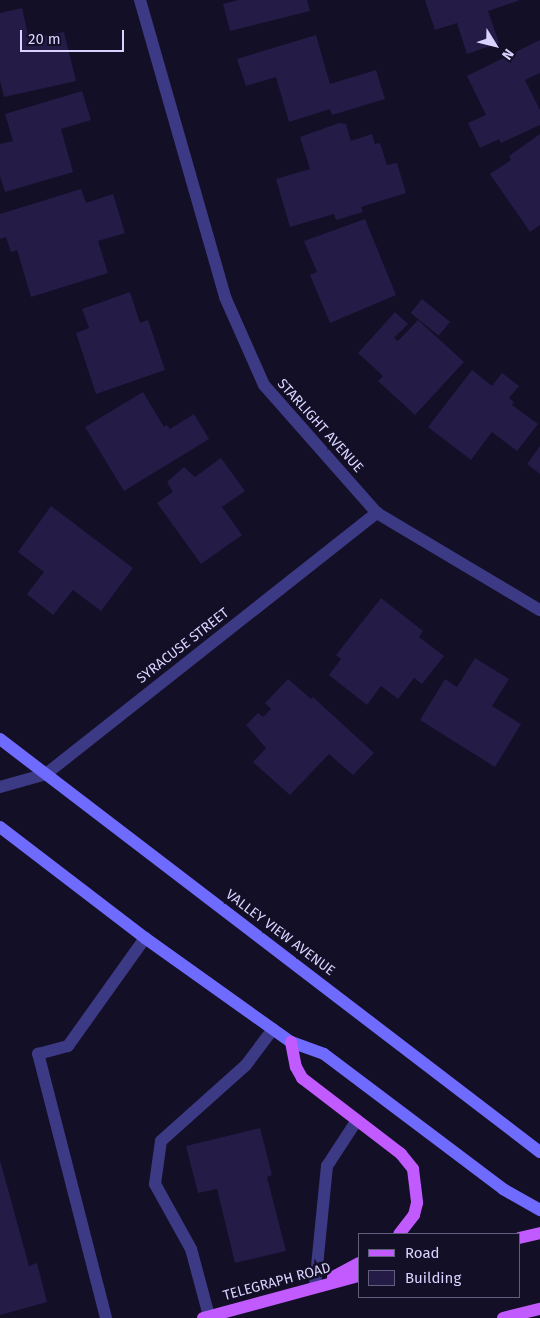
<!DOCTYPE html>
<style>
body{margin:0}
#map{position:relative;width:540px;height:1318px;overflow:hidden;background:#130f26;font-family:"Fira Sans",sans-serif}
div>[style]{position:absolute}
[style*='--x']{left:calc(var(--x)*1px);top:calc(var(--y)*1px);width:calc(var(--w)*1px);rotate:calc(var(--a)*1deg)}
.building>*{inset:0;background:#241b47;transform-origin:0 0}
.service>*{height:12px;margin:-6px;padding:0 6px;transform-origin:6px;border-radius:6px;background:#3d3a85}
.minor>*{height:12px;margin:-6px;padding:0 6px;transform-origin:6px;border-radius:6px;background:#3d3a85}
.secondary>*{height:12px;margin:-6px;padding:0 6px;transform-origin:6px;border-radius:6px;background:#6f6bff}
.primary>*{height:12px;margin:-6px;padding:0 6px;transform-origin:6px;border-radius:6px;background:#c25bff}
span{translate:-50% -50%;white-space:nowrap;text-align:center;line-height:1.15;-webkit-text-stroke:5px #130f26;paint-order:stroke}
.street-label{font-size:14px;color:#d9d4ff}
.legend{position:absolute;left:358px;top:1233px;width:162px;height:65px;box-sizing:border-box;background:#130f26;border:1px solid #625e7d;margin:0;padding:6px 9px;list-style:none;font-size:15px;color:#d9d4ff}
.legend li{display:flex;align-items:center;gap:10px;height:25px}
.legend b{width:25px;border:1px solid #625e7d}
.north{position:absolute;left:470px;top:20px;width:50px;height:50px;-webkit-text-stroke:4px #130f26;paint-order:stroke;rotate:126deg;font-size:14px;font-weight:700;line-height:20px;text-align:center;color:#d9d4ff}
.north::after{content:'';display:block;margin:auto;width:18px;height:22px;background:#d9d4ff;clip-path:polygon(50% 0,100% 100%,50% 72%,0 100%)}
.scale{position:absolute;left:20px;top:30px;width:104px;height:22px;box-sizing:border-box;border:2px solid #d9d4ff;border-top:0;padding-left:6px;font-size:15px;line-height:18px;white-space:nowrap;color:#d9d4ff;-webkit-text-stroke:4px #130f26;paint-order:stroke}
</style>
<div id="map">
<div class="building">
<i style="clip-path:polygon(238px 0,307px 0,310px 11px,230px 31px,223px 4px)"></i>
<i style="clip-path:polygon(425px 0,520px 0,488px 11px,499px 43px,467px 54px,457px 23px,435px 30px)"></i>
<i style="clip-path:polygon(22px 8px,29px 39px,64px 32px,76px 81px,4px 97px,0 81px,0 13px)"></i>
<i style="clip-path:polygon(316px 35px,330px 84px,376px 70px,385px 99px,332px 115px,330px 109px,289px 122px,276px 77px,246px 86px,237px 59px)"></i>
<i style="clip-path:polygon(540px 40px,540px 73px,525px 80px,540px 110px,540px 125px,501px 143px,499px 139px,480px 148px,468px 123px,486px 115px,467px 76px)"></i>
<i style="clip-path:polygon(82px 91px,91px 120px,61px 129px,73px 172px,5px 192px,0 176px,0 144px,13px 141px,5px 114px)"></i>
<i style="clip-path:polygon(339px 123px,346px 124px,351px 141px,372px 134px,375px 144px,380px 143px,387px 165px,397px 163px,406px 193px,361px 207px,363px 212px,336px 220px,334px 214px,290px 227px,276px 179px,310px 169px,300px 137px)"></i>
<i style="clip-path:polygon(540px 134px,540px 225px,530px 232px,490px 174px,511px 160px,509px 156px)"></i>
<i style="clip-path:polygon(81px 189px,86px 203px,113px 194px,125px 233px,98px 241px,108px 273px,31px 297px,17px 250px,11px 252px,6px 237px,0 239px,0 214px)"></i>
<i style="clip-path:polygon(365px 219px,396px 295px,330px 323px,310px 275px,317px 272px,304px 241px)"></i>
<i style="clip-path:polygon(130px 292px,140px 323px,148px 320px,165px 370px,96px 394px,76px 333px,89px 328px,82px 309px)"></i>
<i style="left:422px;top:299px;width:36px;height:18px;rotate:39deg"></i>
<i style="clip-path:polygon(395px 312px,408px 324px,394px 338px,398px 341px,418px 320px,464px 362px,415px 415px,378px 381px,383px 376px,358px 353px)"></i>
<i style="clip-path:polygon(472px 370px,492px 386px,502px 373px,519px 386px,509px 398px,514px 402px,512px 405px,538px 424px,517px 451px,492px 432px,471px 460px,428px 427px)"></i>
<i style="clip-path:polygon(143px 392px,164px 427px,167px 425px,170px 429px,194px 414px,209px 439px,124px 491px,85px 427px)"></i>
<i style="clip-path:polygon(540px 446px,540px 474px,527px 464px)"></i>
<i style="clip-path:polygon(221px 458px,245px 491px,222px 507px,242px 535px,201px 564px,157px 503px,173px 492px,167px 482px,184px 467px,195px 477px)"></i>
<i style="clip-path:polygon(51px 506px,133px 568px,101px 611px,73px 590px,53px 615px,27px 594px,44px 572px,18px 552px)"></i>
<i style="clip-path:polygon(381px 598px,423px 631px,419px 637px,444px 656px,422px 684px,414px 678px,398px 699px,381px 686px,367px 705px,329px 675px,341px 659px,336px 655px)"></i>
<i style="clip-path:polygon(475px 658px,509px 679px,492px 706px,521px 724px,495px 767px,420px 720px,445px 679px,457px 687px)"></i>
<i style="clip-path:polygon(288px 679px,311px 699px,313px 697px,374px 753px,353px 775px,329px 754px,290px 795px,253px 762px,266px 748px,246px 725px,258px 713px,263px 717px,271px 709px,265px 703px)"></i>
<i style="clip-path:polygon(260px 1128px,272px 1175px,267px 1177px,286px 1251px,235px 1263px,217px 1189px,198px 1193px,186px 1146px)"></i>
<i style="clip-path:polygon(0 1160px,29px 1266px,37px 1263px,47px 1302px,0 1315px)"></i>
</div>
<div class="service">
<i style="--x:315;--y:1286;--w:121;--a:-84.3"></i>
<i style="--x:327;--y:1166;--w:55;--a:-56.9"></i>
<i style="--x:209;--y:1316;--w:69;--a:-105"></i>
<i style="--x:191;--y:1249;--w:74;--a:-119"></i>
<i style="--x:155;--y:1184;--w:43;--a:-82.1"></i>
<i style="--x:161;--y:1141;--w:114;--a:-41.8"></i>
<i style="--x:246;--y:1065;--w:45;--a:-53.1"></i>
<i style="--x:106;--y:1318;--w:273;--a:-104.4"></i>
<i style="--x:38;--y:1054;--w:31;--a:-15"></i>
<i style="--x:68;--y:1046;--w:133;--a:-54.5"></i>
</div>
<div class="minor">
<i style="--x:140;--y:0;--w:309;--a:74"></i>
<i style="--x:225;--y:297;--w:96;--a:66.1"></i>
<i style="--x:264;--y:385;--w:171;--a:48.6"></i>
<i style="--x:377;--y:513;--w:190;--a:30.8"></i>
<i style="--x:0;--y:787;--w:48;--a:-15.8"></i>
<i style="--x:46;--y:774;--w:422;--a:-38.3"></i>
</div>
<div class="secondary">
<i style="--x:0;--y:739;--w:680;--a:37.41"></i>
<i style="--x:0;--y:827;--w:183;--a:37.4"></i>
<i style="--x:145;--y:938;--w:179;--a:35.5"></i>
<i style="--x:291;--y:1042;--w:35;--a:20"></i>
<i style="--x:324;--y:1054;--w:224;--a:37"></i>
<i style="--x:503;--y:1189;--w:43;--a:29.6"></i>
</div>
<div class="primary">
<i style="--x:291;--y:1042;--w:25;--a:79"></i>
<i style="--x:296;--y:1067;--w:13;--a:61"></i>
<i style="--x:302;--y:1078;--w:125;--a:37.5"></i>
<i style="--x:401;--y:1154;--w:19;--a:51"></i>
<i style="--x:413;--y:1169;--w:34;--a:83"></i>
<i style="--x:417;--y:1203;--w:12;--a:104"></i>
<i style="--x:414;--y:1215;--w:24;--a:128"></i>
<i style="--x:519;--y:1238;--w:22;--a:-13"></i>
<i style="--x:333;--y:1277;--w:30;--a:-28"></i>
<i style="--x:203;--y:1318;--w:162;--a:-15.1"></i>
<i style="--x:503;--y:1318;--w:38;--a:-14"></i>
</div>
<div class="street-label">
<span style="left:320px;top:426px;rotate:48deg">STARLIGHT AVENUE</span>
<span style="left:183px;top:646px;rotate:-38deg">SYRACUSE STREET</span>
<span style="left:280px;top:933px;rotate:37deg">VALLEY VIEW AVENUE</span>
<span style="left:277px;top:1282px;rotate:-15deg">TELEGRAPH ROAD</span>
</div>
<ul class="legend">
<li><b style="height:6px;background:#c25bff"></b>Road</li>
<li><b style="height:14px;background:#241b47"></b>Building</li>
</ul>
<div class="north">N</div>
<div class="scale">20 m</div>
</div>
